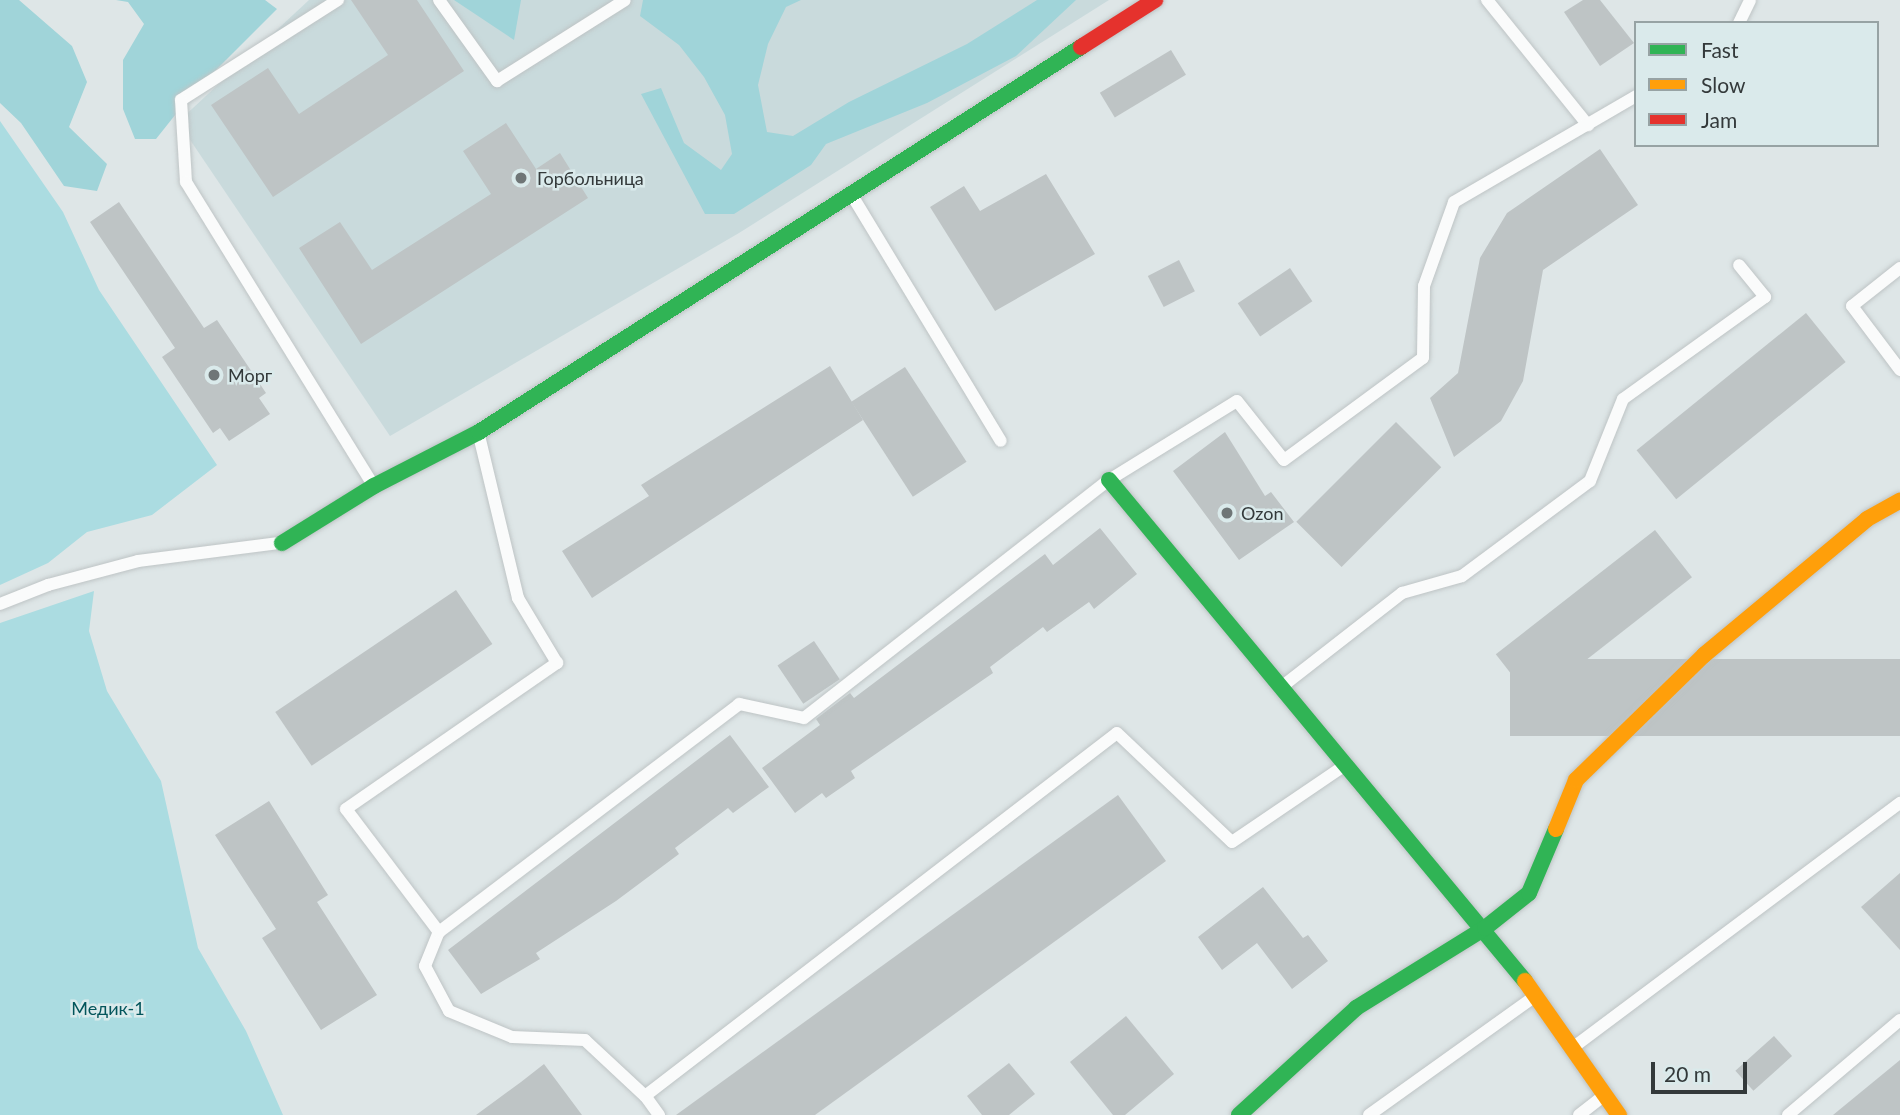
<!DOCTYPE html>
<meta charset="utf-8">
<style>
body{margin:0}
#map{position:relative;width:1900px;height:1115px;overflow:hidden;background:#dee6e7;font-family:Lato,sans-serif}
div>[style]{position:absolute}
[style*='--x']{left:calc(var(--x)*1px);top:calc(var(--y)*1px);width:calc(var(--w)*1px);rotate:calc(var(--a)*1deg)}
.built>*{inset:0;background:#c9dadc}
.green>*{inset:0;background:#abdce1}
.forest>*{inset:0;background:#a0d4d9}
.building>*{inset:0;background:#bec4c5;transform-origin:0 0}
.roads{filter:drop-shadow(0 0 2px #bec4c5) drop-shadow(0 0 2px #bec4c5)}
.lane>*{height:12px;margin:-6px;padding:0 6px;transform-origin:6px;border-radius:6px;background:#fafbfb}
.fast>*{height:16px;margin:-8px;padding:0 8px;transform-origin:8px;border-radius:8px;background:#30b455}
.slow>*{height:16px;margin:-8px;padding:0 8px;transform-origin:8px;border-radius:8px;background:#ff9f0a}
.jam>*{height:16px;margin:-8px;padding:0 8px;transform-origin:8px;border-radius:8px;background:#e5322d}
.dots>*{width:19px;height:19px;translate:-50% -50%;box-sizing:border-box;border:4px solid #daeaeb;border-radius:50%}
span{translate:-50% -50%;white-space:nowrap;text-align:center;line-height:1.15;-webkit-text-stroke:5px #daeaeb;paint-order:stroke}
.poi-label{font-size:18px;color:#33393a}
.left{translate:0 -50%;text-align:left}
.park-label{font-size:18px;color:#03555b}
.legend{position:absolute;left:1634px;top:21px;width:245px;height:126px;box-sizing:border-box;background:#daeaeb;border:2px solid #97a3a4;margin:0;padding:9px 12px;list-style:none;font-size:21px;color:#33393a}
.legend li{display:flex;align-items:center;gap:14px;height:35px}
.legend b{width:35px;border:2px solid #97a3a4}
.scale{position:absolute;left:1651px;top:1062px;width:96px;height:32px;box-sizing:border-box;border:4px solid #33393a;border-top:0;padding-left:9px;font-size:21px;line-height:24px;white-space:nowrap;color:#33393a;-webkit-text-stroke:5px #daeaeb;paint-order:stroke}
</style>
<div id="map">
<div class="built">
<i style="clip-path:polygon(309px 0,1109px 0,739px 233px,390px 436px,178px 122px)"></i>
</div>
<div class="green">
<i style="clip-path:polygon(0 121px,63px 212px,99px 290px,217px 465px,152px 515px,87px 532px,48px 563px,0 585px)"></i>
<i style="clip-path:polygon(94px 591px,89px 631px,107px 691px,161px 781px,198px 948px,246px 1031px,283px 1115px,0 1115px,0 623px)"></i>
</div>
<div class="forest">
<i style="clip-path:polygon(0 0,19px 0,72px 46px,87px 82px,69px 127px,107px 164px,97px 191px,64px 186px,21px 123px,0 103px)"></i>
<i style="clip-path:polygon(116px 0,265px 0,277px 9px,191px 95px,156px 139px,135px 139px,123px 109px,123px 60px,144px 24px,128px 2px)"></i>
<i style="clip-path:polygon(454px 0,521px 0,514px 40px)"></i>
<i style="clip-path:polygon(643px 0,801px 0,786px 7px,768px 44px,758px 85px,767px 132px,793px 136px,849px 102px,967px 44px,1037px 0,1076px 0,1016px 56px,927px 103px,826px 144px,811px 165px,734px 214px,705px 214px,641px 94px,661px 88px,684px 143px,721px 170px,732px 154px,725px 115px,704px 77px,679px 45px,640px 16px)"></i>
</div>
<div class="building">
<i style="clip-path:polygon(351px 0,417px 0,464px 71px,273px 197px,211px 105px,268px 68px,299px 114px,388px 55px)"></i>
<i style="clip-path:polygon(1583px 0,1600px 0,1634px 43px,1600px 66px,1564px 12px)"></i>
<i style="left:1171px;top:50px;width:29px;height:83px;rotate:59deg"></i>
<i style="clip-path:polygon(506px 123px,536px 169px,560px 153px,588px 198px,361px 344px,299px 248px,340px 222px,372px 270px,491px 194px,463px 151px)"></i>
<i style="clip-path:polygon(1600px 149px,1638px 205px,1543px 270px,1523px 381px,1501px 421px,1454px 457px,1430px 398px,1458px 373px,1480px 258px,1507px 213px)"></i>
<i style="clip-path:polygon(1046px 174px,1095px 254px,995px 311px,930px 207px,964px 186px,980px 211px)"></i>
<i style="clip-path:polygon(119px 202px,204px 328px,217px 320px,266px 393px,259px 398px,270px 414px,229px 441px,220px 428px,213px 433px,162px 357px,175px 348px,90px 222px)"></i>
<i style="left:1179px;top:260px;width:35px;height:35px;rotate:63deg"></i>
<i style="left:1290px;top:268px;width:40px;height:63px;rotate:56deg"></i>
<i style="left:1806px;top:313px;width:63px;height:218px;rotate:51deg"></i>
<i style="clip-path:polygon(830px 366px,863px 420px,592px 598px,562px 551px,649px 496px,641px 485px)"></i>
<i style="left:905px;top:367px;width:113px;height:64px;rotate:57deg"></i>
<i style="left:1396px;top:422px;width:64px;height:141px;rotate:45deg"></i>
<i style="clip-path:polygon(1225px 432px,1265px 496px,1271px 492px,1294px 522px,1239px 560px,1173px 471px)"></i>
<i style="clip-path:polygon(1100px 528px,1137px 574px,1094px 609px,1089px 602px,1047px 632px,1043px 627px,990px 667px,993px 673px,851px 771px,855px 778px,826px 798px,822px 793px,795px 813px,762px 768px,820px 725px,816px 719px,850px 693px,854px 698px,1045px 554px,1053px 565px)"></i>
<i style="left:1655px;top:530px;width:60px;height:202px;rotate:52deg"></i>
<i style="left:456px;top:590px;width:65px;height:218px;rotate:56deg"></i>
<i style="left:814px;top:641px;width:46px;height:44px;rotate:56deg"></i>
<i style="left:1900px;top:659px;width:77px;height:390px;rotate:90deg"></i>
<i style="clip-path:polygon(730px 735px,769px 787px,733px 813px,728px 808px,675px 848px,679px 854px,616px 901px,536px 953px,540px 959px,481px 994px,448px 950px)"></i>
<i style="clip-path:polygon(1118px 795px,1166px 861px,815px 1115px,676px 1115px)"></i>
<i style="clip-path:polygon(269px 801px,328px 895px,317px 902px,377px 995px,321px 1030px,262px 938px,276px 929px,215px 835px)"></i>
<i style="clip-path:polygon(1900px 873px,1900px 950px,1861px 907px)"></i>
<i style="clip-path:polygon(1263px 887px,1303px 938px,1308px 935px,1328px 961px,1292px 989px,1257px 943px,1222px 970px,1198px 937px)"></i>
<i style="clip-path:polygon(1126px 1016px,1174px 1074px,1125px 1115px,1113px 1115px,1070px 1062px)"></i>
<i style="left:1774px;top:1036px;width:27px;height:52px;rotate:48deg"></i>
<i style="clip-path:polygon(1900px 1060px,1900px 1115px,1833px 1115px)"></i>
<i style="clip-path:polygon(1009px 1063px,1035px 1094px,1009px 1115px,982px 1115px,967px 1096px)"></i>
<i style="clip-path:polygon(544px 1064px,582px 1115px,476px 1115px,521px 1082px)"></i>
</div>
<div class="roads">
<div class="lane">
<i style="--x:338;--y:0;--w:186;--a:147.5"></i>
<i style="--x:181;--y:100;--w:82;--a:86.5"></i>
<i style="--x:186;--y:182;--w:354;--a:58.3"></i>
<i style="--x:439;--y:0;--w:100;--a:54.4"></i>
<i style="--x:497;--y:81;--w:151;--a:-32.3"></i>
<i style="--x:1487;--y:0;--w:161;--a:51.1"></i>
<i style="--x:1739;--y:23;--w:25;--a:-64"></i>
<i style="--x:853;--y:197;--w:285;--a:58.8"></i>
<i style="--x:1900;--y:268;--w:61;--a:141.6"></i>
<i style="--x:1852;--y:306;--w:80;--a:53.1"></i>
<i style="--x:0;--y:604;--w:52;--a:-21.6"></i>
<i style="--x:48;--y:585;--w:93;--a:-14.9"></i>
<i style="--x:138;--y:561;--w:142;--a:-7.3"></i>
<i style="--x:1284;--y:685;--w:150;--a:-37.9"></i>
<i style="--x:1402;--y:593;--w:62;--a:-15.8"></i>
<i style="--x:1462;--y:576;--w:159;--a:-36.6"></i>
<i style="--x:1590;--y:481;--w:88;--a:-68.1"></i>
<i style="--x:1623;--y:399;--w:175;--a:-35.7"></i>
<i style="--x:1765;--y:297;--w:41;--a:-129.1"></i>
<i style="--x:439;--y:932;--w:154;--a:-127.1"></i>
<i style="--x:346;--y:809;--w:257;--a:-34.7"></i>
<i style="--x:557;--y:663;--w:76;--a:-121"></i>
<i style="--x:518;--y:598;--w:168;--a:-103.5"></i>
<i style="--x:1575;--y:1046;--w:406;--a:-36.8"></i>
<i style="--x:645;--y:1096;--w:595;--a:-37.56"></i>
<i style="--x:1117;--y:733;--w:158;--a:43.5"></i>
<i style="--x:1232;--y:842;--w:135;--a:-34.2"></i>
<i style="--x:659;--y:1115;--w:24;--a:-126"></i>
<i style="--x:645;--y:1096;--w:82;--a:-137"></i>
<i style="--x:585;--y:1040;--w:73;--a:-177.6"></i>
<i style="--x:512;--y:1037;--w:68;--a:-157.6"></i>
<i style="--x:449;--y:1011;--w:51;--a:-118.1"></i>
<i style="--x:425;--y:966;--w:37;--a:-68"></i>
<i style="--x:439;--y:932;--w:377;--a:-37.2"></i>
<i style="--x:739;--y:704;--w:66;--a:12.2"></i>
<i style="--x:804;--y:718;--w:387;--a:-38"></i>
<i style="--x:1109;--y:480;--w:150;--a:-31.7"></i>
<i style="--x:1237;--y:401;--w:75;--a:51.5"></i>
<i style="--x:1284;--y:460;--w:172;--a:-36.3"></i>
<i style="--x:1423;--y:358;--w:72;--a:-89.2"></i>
<i style="--x:1424;--y:286;--w:89;--a:-70.3"></i>
<i style="--x:1454;--y:202;--w:211;--a:-30.2"></i>
<i style="--x:1369;--y:1115;--w:203;--a:-35.6"></i>
<i style="--x:1579;--y:1115;--w:33;--a:-38"></i>
<i style="--x:1788;--y:1115;--w:147;--a:-40.3"></i>
</div>
<div class="fast">
<i style="--x:1109;--y:480;--w:651;--a:50.3"></i>
<i style="--x:282;--y:543;--w:108;--a:-31.8"></i>
<i style="--x:374;--y:486;--w:118;--a:-27.2"></i>
<i style="--x:479;--y:432;--w:715;--a:-32.6"></i>
<i style="--x:1239;--y:1115;--w:159;--a:-42.4"></i>
<i style="--x:1356;--y:1008;--w:152;--a:-31.8"></i>
<i style="--x:1485;--y:928;--w:56;--a:-38.5"></i>
<i style="--x:1529;--y:893;--w:69;--a:-67.1"></i>
</div>
<div class="slow">
<i style="--x:1556;--y:829;--w:53;--a:-67.8"></i>
<i style="--x:1576;--y:780;--w:179;--a:-44.3"></i>
<i style="--x:1704;--y:655;--w:212;--a:-39.8"></i>
<i style="--x:1867;--y:519;--w:38;--a:-29"></i>
<i style="--x:1525;--y:981;--w:164;--a:55"></i>
</div>
<div class="jam">
<i style="--x:1081;--y:47;--w:88;--a:-32.4"></i>
</div>
</div>
<div class="dots">
<i style="left:521px;top:178px;background:#6f7677"></i>
<i style="left:214px;top:375px;background:#6f7677"></i>
<i style="left:1227px;top:513px;background:#6f7677"></i>
</div>
<div class="poi-label">
<span class="left" style="left:537px;top:178px">Горбольница</span>
<span class="left" style="left:228px;top:375px">Морг</span>
<span class="left" style="left:1241px;top:513px">Ozon</span>
</div>
<div class="park-label">
<span style="left:108px;top:1008px">Медик-1</span>
</div>
<ul class="legend">
<li><b style="height:9px;background:#30b455"></b>Fast</li>
<li><b style="height:9px;background:#ff9f0a"></b>Slow</li>
<li><b style="height:9px;background:#e5322d"></b>Jam</li>
</ul>
<div class="scale">20 m</div>
</div>
